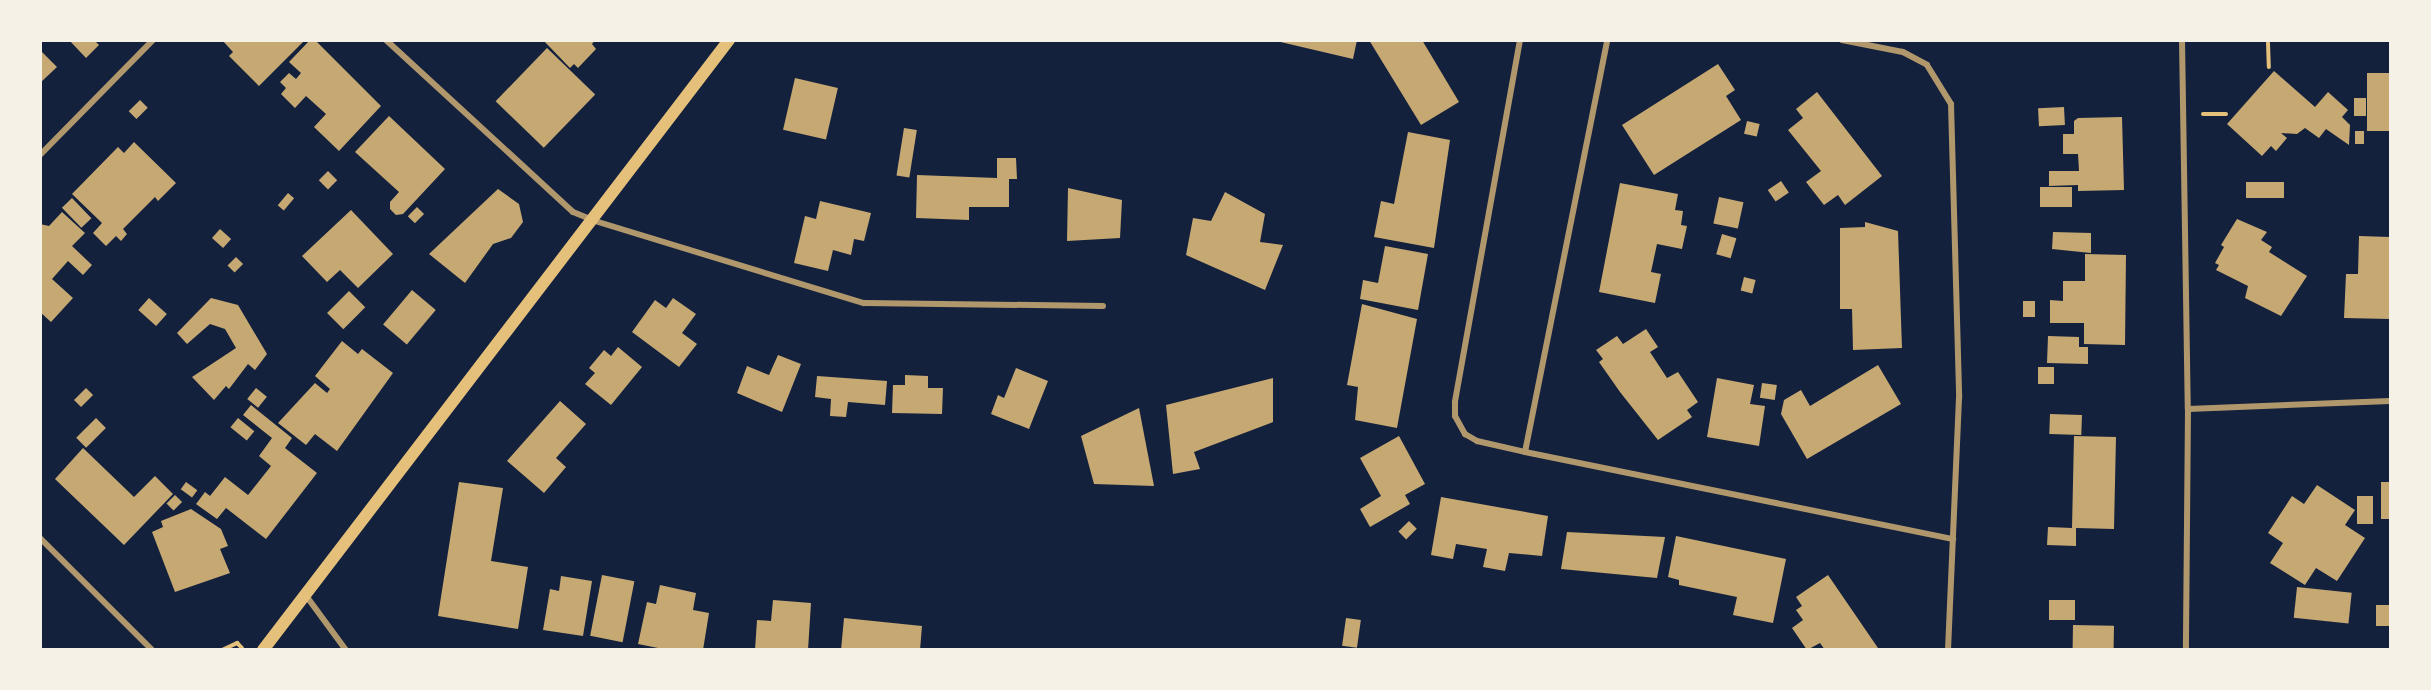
<!DOCTYPE html>
<style>
body{margin:0}
#map{position:relative;width:2431px;height:690px;overflow:hidden;background:#14213d;font-family:"Playfair Display",serif}
div>[style]{position:absolute}
[style*='--x']{left:calc(var(--x)*1px);top:calc(var(--y)*1px);width:calc(var(--w)*1px);rotate:calc(var(--a)*1deg)}
.building>*{inset:0;background:#c6a872;transform-origin:0 0}
.path>*{height:4px;margin:-2px;padding:0 2px;transform-origin:2px;border-radius:2px;background:#e5c07b}
.minor>*{height:6px;margin:-3px;padding:0 3px;transform-origin:3px;border-radius:3px;background:#b1986c}
.secondary>*{height:12px;margin:-6px;padding:0 6px;transform-origin:6px;border-radius:6px;background:#e5c07b}
span{translate:-50% -50%;white-space:nowrap;text-align:center;line-height:1.15;-webkit-text-stroke:6px #f6f1e7;paint-order:stroke}
.frame{position:absolute;inset:0;border:42px solid #f6f1e7;pointer-events:none}
</style>
<div id="map">
<div class="building">
<i style="clip-path:polygon(69px 40px,94px 40px,99px 45px,86px 58px)"></i>
<i style="clip-path:polygon(222px 40px,305px 40px,259px 86px,229px 56px,233px 52px)"></i>
<i style="clip-path:polygon(310px 40px,315px 40px,381px 106px,339px 151px,314px 127px,326px 114px,306px 96px,295px 108px,281px 94px,286px 88px,280px 82px,289px 73px,296px 79px,301px 73px,289px 62px)"></i>
<i style="clip-path:polygon(543px 40px,595px 40px,592px 44px,596px 49px,578px 68px,574px 64px,570px 68px)"></i>
<i style="clip-path:polygon(1272px 40px,1357px 40px,1353px 59px)"></i>
<i style="clip-path:polygon(1369px 40px,1422px 40px,1459px 102px,1421px 125px)"></i>
<i style="left:547px;top:48px;width:67px;height:74px;rotate:44deg"></i>
<i style="clip-path:polygon(40px 50px,57px 67px,40px 83px)"></i>
<i style="clip-path:polygon(1718px 64px,1735px 90px,1726px 96px,1741px 120px,1654px 175px,1622px 125px)"></i>
<i style="clip-path:polygon(2274px 71px,2315px 107px,2328px 92px,2348px 110px,2342px 117px,2350px 125px,2349px 145px,2326px 129px,2319px 138px,2305px 128px,2297px 134px,2281px 133px,2287px 138px,2276px 151px,2271px 146px,2262px 156px,2227px 124px)"></i>
<i style="left:2390px;top:73px;width:58px;height:23px;rotate:90deg"></i>
<i style="left:795px;top:78px;width:44px;height:53px;rotate:13deg"></i>
<i style="clip-path:polygon(1817px 92px,1882px 176px,1845px 205px,1838px 195px,1824px 205px,1806px 182px,1821px 171px,1788px 130px,1803px 118px,1796px 109px)"></i>
<i style="left:2354px;top:98px;width:12px;height:18px"></i>
<i style="left:140px;top:100px;width:11px;height:16px;rotate:45deg"></i>
<i style="left:2064px;top:107px;width:18px;height:26px;rotate:87deg"></i>
<i style="clip-path:polygon(389px 116px,445px 169px,403px 214px,396px 215px,390px 209px,390px 202px,399px 192px,355px 152px)"></i>
<i style="clip-path:polygon(2122px 117px,2124px 190px,2078px 191px,2078px 185px,2049px 186px,2049px 171px,2079px 171px,2078px 154px,2063px 154px,2063px 134px,2074px 134px,2074px 121px,2078px 118px)"></i>
<i style="left:1747px;top:121px;width:13px;height:13px;rotate:13deg"></i>
<i style="left:904px;top:128px;width:13px;height:48px;rotate:9deg"></i>
<i style="left:2355px;top:131px;width:9px;height:13px"></i>
<i style="clip-path:polygon(1408px 132px,1450px 140px,1434px 248px,1374px 237px,1381px 201px,1394px 204px)"></i>
<i style="clip-path:polygon(134px 142px,176px 183px,158px 201px,155px 197px,123px 229px,127px 234px,121px 241px,116px 236px,106px 246px,93px 233px,102px 223px,72px 194px,118px 147px,124px 153px)"></i>
<i style="clip-path:polygon(997px 158px,1016px 158px,1017px 179px,1009px 179px,1009px 207px,969px 207px,969px 220px,916px 218px,917px 175px,997px 178px)"></i>
<i style="left:328px;top:171px;width:13px;height:13px;rotate:45deg"></i>
<i style="left:1781px;top:181px;width:14px;height:16px;rotate:56deg"></i>
<i style="left:2246px;top:182px;width:38px;height:16px"></i>
<i style="clip-path:polygon(1620px 183px,1678px 194px,1675px 210px,1683px 211px,1681px 225px,1687px 226px,1682px 249px,1657px 244px,1651px 272px,1661px 274px,1655px 303px,1599px 292px)"></i>
<i style="left:2040px;top:187px;width:32px;height:20px"></i>
<i style="clip-path:polygon(1068px 188px,1122px 200px,1120px 238px,1067px 241px)"></i>
<i style="clip-path:polygon(498px 189px,519px 204px,523px 222px,511px 238px,493px 244px,465px 283px,429px 254px)"></i>
<i style="clip-path:polygon(1225px 192px,1265px 214px,1260px 242px,1283px 245px,1265px 290px,1186px 255px,1193px 218px,1211px 221px)"></i>
<i style="left:288px;top:193px;width:8px;height:16px;rotate:40deg"></i>
<i style="left:1719px;top:197px;width:25px;height:27px;rotate:12deg"></i>
<i style="left:72px;top:198px;width:28px;height:14px;rotate:46deg"></i>
<i style="clip-path:polygon(820px 201px,871px 213px,864px 241px,854px 239px,851px 255px,833px 250px,828px 271px,794px 263px,805px 216px,816px 219px)"></i>
<i style="left:417px;top:207px;width:10px;height:13px;rotate:45deg"></i>
<i style="clip-path:polygon(351px 210px,393px 254px,358px 288px,340px 270px,327px 282px,302px 256px)"></i>
<i style="clip-path:polygon(62px 212px,85px 233px,72px 246px,92px 265px,83px 275px,68px 261px,52px 279px,73px 298px,51px 322px,40px 312px,40px 224px,49px 226px)"></i>
<i style="clip-path:polygon(2237px 219px,2267px 232px,2261px 240px,2272px 247px,2269px 252px,2307px 276px,2281px 316px,2245px 298px,2248px 286px,2216px 270px,2219px 265px,2215px 263px,2224px 247px,2221px 245px)"></i>
<i style="clip-path:polygon(1865px 222px,1898px 231px,1902px 348px,1853px 350px,1852px 309px,1840px 309px,1840px 228px,1865px 227px)"></i>
<i style="left:220px;top:229px;width:15px;height:12px;rotate:42deg"></i>
<i style="clip-path:polygon(2053px 232px,2091px 233px,2091px 253px,2052px 249px)"></i>
<i style="left:1722px;top:234px;width:15px;height:21px;rotate:16deg"></i>
<i style="clip-path:polygon(2359px 236px,2390px 237px,2390px 319px,2344px 318px,2346px 274px,2358px 274px)"></i>
<i style="clip-path:polygon(1385px 246px,1428px 254px,1418px 310px,1360px 299px,1363px 280px,1378px 283px)"></i>
<i style="clip-path:polygon(2085px 254px,2126px 255px,2125px 345px,2084px 344px,2084px 323px,2050px 323px,2050px 300px,2063px 301px,2063px 281px,2085px 281px)"></i>
<i style="left:236px;top:257px;width:10px;height:12px;rotate:45deg"></i>
<i style="left:1744px;top:277px;width:12px;height:14px;rotate:14deg"></i>
<i style="left:412px;top:290px;width:31px;height:45px;rotate:40deg"></i>
<i style="left:349px;top:291px;width:23px;height:31px;rotate:45deg"></i>
<i style="left:149px;top:298px;width:24px;height:16px;rotate:42deg"></i>
<i style="clip-path:polygon(211px 298px,238px 305px,267px 354px,255px 370px,248px 364px,229px 389px,226px 386px,214px 400px,192px 377px,236px 348px,225px 329px,210px 324px,187px 344px,177px 333px)"></i>
<i style="clip-path:polygon(673px 298px,696px 314px,682px 333px,697px 344px,679px 367px,632px 332px,655px 300px,666px 308px)"></i>
<i style="left:2023px;top:301px;width:12px;height:16px"></i>
<i style="clip-path:polygon(1362px 304px,1417px 319px,1397px 428px,1355px 420px,1358px 387px,1347px 385px)"></i>
<i style="clip-path:polygon(1646px 329px,1658px 347px,1650px 352px,1667px 378px,1678px 372px,1698px 402px,1687px 410px,1692px 417px,1658px 440px,1620px 392px,1599px 362px,1603px 359px,1596px 350px,1617px 336px,1623px 344px)"></i>
<i style="clip-path:polygon(2048px 336px,2079px 337px,2079px 347px,2088px 347px,2088px 364px,2047px 363px)"></i>
<i style="clip-path:polygon(342px 341px,358px 354px,362px 349px,393px 373px,337px 451px,315px 434px,306px 445px,278px 423px,315px 383px,327px 393px,330px 389px,315px 376px)"></i>
<i style="clip-path:polygon(618px 347px,642px 367px,611px 405px,585px 384px,595px 373px,589px 368px,604px 350px,611px 356px)"></i>
<i style="clip-path:polygon(778px 355px,801px 364px,782px 412px,737px 393px,747px 366px,769px 375px)"></i>
<i style="clip-path:polygon(1878px 365px,1901px 404px,1807px 459px,1781px 414px,1784px 400px,1801px 390px,1810px 406px)"></i>
<i style="left:2038px;top:367px;width:16px;height:17px"></i>
<i style="clip-path:polygon(1016px 368px,1048px 381px,1029px 429px,991px 414px,998px 395px,1004px 398px)"></i>
<i style="clip-path:polygon(905px 375px,928px 376px,928px 388px,943px 388px,942px 414px,892px 413px,893px 385px,905px 385px)"></i>
<i style="clip-path:polygon(817px 376px,887px 381px,885px 405px,848px 402px,846px 417px,830px 416px,831px 399px,815px 397px)"></i>
<i style="clip-path:polygon(1273px 378px,1273px 422px,1194px 452px,1200px 469px,1173px 474px,1166px 405px)"></i>
<i style="clip-path:polygon(1717px 378px,1754px 385px,1750px 404px,1765px 406px,1759px 446px,1707px 437px)"></i>
<i style="left:1762px;top:383px;width:15px;height:15px;rotate:8deg"></i>
<i style="left:86px;top:388px;width:10px;height:17px;rotate:45deg"></i>
<i style="left:256px;top:388px;width:14px;height:14px;rotate:39deg"></i>
<i style="clip-path:polygon(560px 401px,586px 424px,556px 458px,566px 467px,544px 493px,507px 461px)"></i>
<i style="clip-path:polygon(251px 405px,292px 438px,285px 448px,317px 473px,266px 539px,226px 508px,217px 519px,196px 504px,205px 492px,210px 496px,225px 477px,248px 495px,271px 466px,259px 456px,272px 438px,243px 415px)"></i>
<i style="clip-path:polygon(1139px 408px,1154px 486px,1094px 484px,1081px 436px)"></i>
<i style="left:2050px;top:414px;width:32px;height:20px;rotate:2deg"></i>
<i style="left:96px;top:418px;width:14px;height:28px;rotate:45deg"></i>
<i style="left:238px;top:418px;width:21px;height:12px;rotate:39deg"></i>
<i style="clip-path:polygon(1399px 436px,1425px 484px,1405px 495px,1410px 504px,1370px 527px,1360px 509px,1381px 496px,1360px 458px)"></i>
<i style="clip-path:polygon(2074px 436px,2116px 437px,2114px 529px,2076px 528px,2076px 546px,2047px 545px,2048px 527px,2072px 528px)"></i>
<i style="clip-path:polygon(83px 448px,134px 497px,155px 476px,173px 494px,124px 545px,55px 479px)"></i>
<i style="left:186px;top:482px;width:14px;height:9px;rotate:36deg"></i>
<i style="clip-path:polygon(459px 482px,503px 488px,491px 561px,528px 567px,518px 629px,438px 616px)"></i>
<i style="left:2381px;top:482px;width:9px;height:37px"></i>
<i style="clip-path:polygon(2317px 485px,2355px 510px,2345px 525px,2365px 538px,2337px 581px,2316px 568px,2305px 585px,2270px 563px,2283px 543px,2268px 533px,2292px 496px,2304px 504px)"></i>
<i style="left:175px;top:495px;width:10px;height:12px;rotate:45deg"></i>
<i style="left:2357px;top:496px;width:16px;height:28px"></i>
<i style="clip-path:polygon(1441px 497px,1548px 516px,1542px 556px,1509px 553px,1505px 571px,1483px 567px,1487px 549px,1456px 544px,1453px 559px,1431px 555px)"></i>
<i style="clip-path:polygon(191px 509px,221px 529px,228px 546px,220px 549px,230px 573px,175px 592px,152px 532px,163px 527px,161px 521px)"></i>
<i style="left:1409px;top:521px;width:11px;height:15px;rotate:45deg"></i>
<i style="clip-path:polygon(1567px 532px,1665px 537px,1657px 578px,1561px 569px)"></i>
<i style="clip-path:polygon(1676px 536px,1786px 559px,1773px 623px,1733px 615px,1737px 597px,1679px 585px,1679px 580px,1668px 577px)"></i>
<i style="left:602px;top:575px;width:33px;height:62px;rotate:11deg"></i>
<i style="clip-path:polygon(1828px 575px,1878px 648px,1876px 650px,1825px 650px,1820px 643px,1807px 650px,1792px 628px,1803px 620px,1796px 610px,1802px 606px,1796px 597px)"></i>
<i style="clip-path:polygon(561px 576px,592px 581px,583px 636px,543px 630px,550px 589px,559px 591px)"></i>
<i style="clip-path:polygon(660px 585px,696px 593px,693px 610px,709px 613px,703px 650px,668px 650px,638px 644px,647px 602px,656px 604px)"></i>
<i style="left:2297px;top:587px;width:55px;height:31px;rotate:6deg"></i>
<i style="clip-path:polygon(773px 600px,811px 603px,808px 650px,755px 650px,757px 620px,771px 621px)"></i>
<i style="left:2049px;top:600px;width:26px;height:20px"></i>
<i style="left:2376px;top:605px;width:14px;height:21px"></i>
<i style="clip-path:polygon(844px 618px,922px 626px,920px 650px,841px 650px)"></i>
<i style="left:1346px;top:618px;width:15px;height:28px;rotate:8deg"></i>
<i style="left:2073px;top:625px;width:41px;height:25px;rotate:1deg"></i>
</div>
<div class="path">
<i style="--x:2268;--y:43;--w:24;--a:88"></i>
<i style="--x:2203;--y:114;--w:23;--a:0"></i>
<i style="--x:222;--y:650;--w:17;--a:-25"></i>
<i style="--x:237;--y:643;--w:7;--a:45"></i>
</div>
<div class="minor">
<i style="--x:386;--y:40;--w:254;--a:42.6"></i>
<i style="--x:573;--y:212;--w:24;--a:22"></i>
<i style="--x:595;--y:221;--w:281;--a:17"></i>
<i style="--x:864;--y:303;--w:239;--a:0.7"></i>
<i style="--x:1520;--y:40;--w:368;--a:100.2"></i>
<i style="--x:1455;--y:402;--w:14;--a:90"></i>
<i style="--x:1455;--y:416;--w:21;--a:61"></i>
<i style="--x:1465;--y:434;--w:14;--a:30"></i>
<i style="--x:1477;--y:441;--w:49;--a:12.9"></i>
<i style="--x:1525;--y:452;--w:437;--a:11.5"></i>
<i style="--x:1842;--y:40;--w:62;--a:11.1"></i>
<i style="--x:1903;--y:52;--w:27;--a:28"></i>
<i style="--x:1927;--y:65;--w:46;--a:58.4"></i>
<i style="--x:1951;--y:104;--w:294;--a:88.4"></i>
<i style="--x:1959;--y:398;--w:252;--a:92.5"></i>
<i style="--x:2182;--y:40;--w:369;--a:89.1"></i>
<i style="--x:2188;--y:409;--w:241;--a:90.5"></i>
<i style="--x:40;--y:155;--w:161;--a:-45.5"></i>
<i style="--x:2188;--y:409;--w:202;--a:-2.3"></i>
<i style="--x:1525;--y:452;--w:420;--a:-78.7"></i>
<i style="--x:40;--y:538;--w:158;--a:45"></i>
<i style="--x:307;--y:597;--w:66;--a:53.7"></i>
</div>
<div class="secondary">
<i style="--x:263;--y:650;--w:768;--a:-52.62"></i>
</div>
<div class="frame"></div>
</div>
